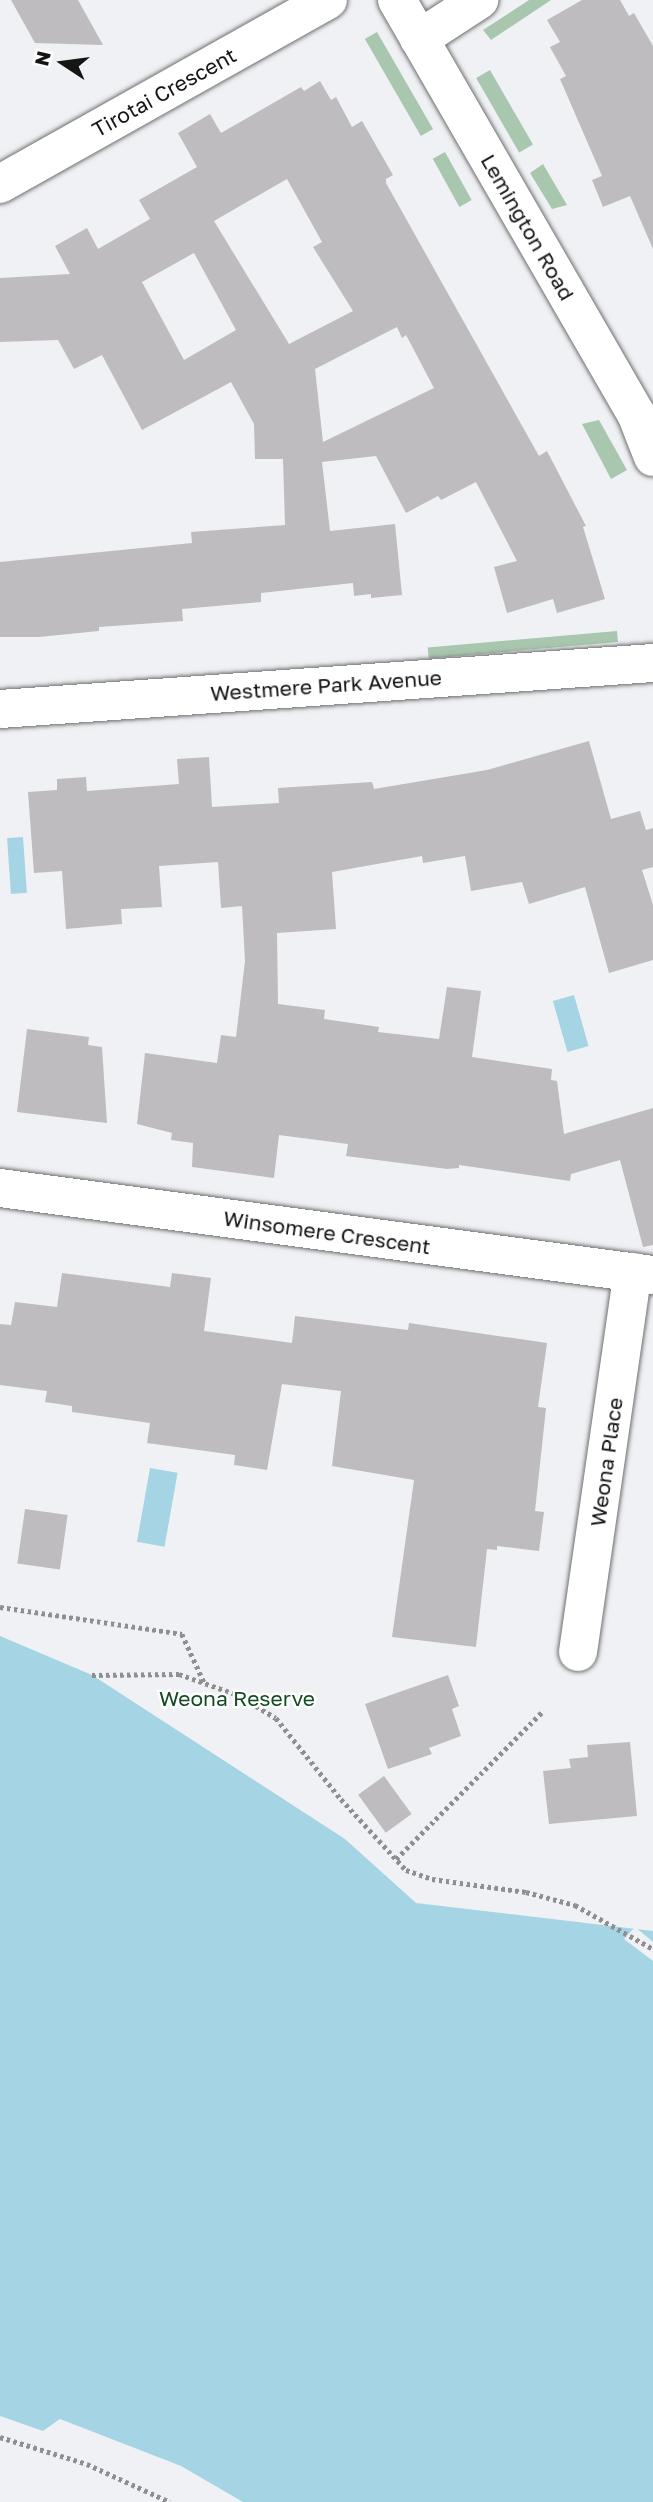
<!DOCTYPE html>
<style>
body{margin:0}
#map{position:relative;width:653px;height:2502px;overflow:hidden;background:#f0f1f4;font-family:"Golos Text",sans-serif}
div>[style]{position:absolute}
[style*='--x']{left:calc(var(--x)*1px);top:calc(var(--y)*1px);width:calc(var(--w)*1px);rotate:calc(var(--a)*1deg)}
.green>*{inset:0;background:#a9c7ae;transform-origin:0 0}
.water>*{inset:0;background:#a5d5e5;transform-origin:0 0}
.pier>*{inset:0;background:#f0f1f4}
.building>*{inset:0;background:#bebcbe;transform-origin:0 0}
.path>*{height:4.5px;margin-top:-2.25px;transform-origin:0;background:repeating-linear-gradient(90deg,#8e8f91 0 3.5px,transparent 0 7px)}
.roads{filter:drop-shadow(0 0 2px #6e6f71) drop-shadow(0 0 2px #6e6f71)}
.minor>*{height:38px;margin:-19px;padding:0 19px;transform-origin:19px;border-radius:19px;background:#fff}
span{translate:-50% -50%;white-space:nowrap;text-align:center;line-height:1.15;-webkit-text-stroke:5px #fefeff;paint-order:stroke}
.street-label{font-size:21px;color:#151516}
.park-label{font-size:21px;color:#144a24}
.north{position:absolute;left:28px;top:28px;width:70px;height:70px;-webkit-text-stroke:5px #fefeff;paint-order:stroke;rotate:283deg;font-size:19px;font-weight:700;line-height:28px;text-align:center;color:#151516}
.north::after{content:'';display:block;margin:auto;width:24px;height:32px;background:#151516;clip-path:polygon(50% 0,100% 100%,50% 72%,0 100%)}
</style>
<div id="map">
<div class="green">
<i style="clip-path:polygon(529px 0,551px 0,491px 40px,483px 30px)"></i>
<i style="left:377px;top:32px;width:112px;height:14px;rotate:60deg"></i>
<i style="left:490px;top:70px;width:86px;height:16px;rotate:60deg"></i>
<i style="left:445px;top:152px;width:55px;height:14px;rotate:61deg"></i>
<i style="clip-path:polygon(543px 164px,567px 205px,552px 209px,530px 173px)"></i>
<i style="clip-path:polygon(599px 420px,627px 470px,611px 479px,582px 424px)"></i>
<i style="left:617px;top:631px;width:11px;height:190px;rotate:85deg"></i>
</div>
<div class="water">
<i style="left:23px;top:837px;width:56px;height:16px;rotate:86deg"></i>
<i style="left:574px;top:995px;width:53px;height:22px;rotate:74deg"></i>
<i style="left:150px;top:1468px;width:28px;height:75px;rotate:10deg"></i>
<i style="clip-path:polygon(0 1636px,92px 1675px,345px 1839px,416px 1903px,653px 1931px,653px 2502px,243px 2502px,181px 2466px,60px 2419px,43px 2431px,0 2416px)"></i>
</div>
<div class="pier">
<i style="clip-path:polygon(635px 1927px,653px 1942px,653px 1961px,624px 1939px)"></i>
</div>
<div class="building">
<i style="clip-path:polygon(11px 0,78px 0,103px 45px,35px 43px)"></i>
<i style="clip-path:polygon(582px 0,620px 0,629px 16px,634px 13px,653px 46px,653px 249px,630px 196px,603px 207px,592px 180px,602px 176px,560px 79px,566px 76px,550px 47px,560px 42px,547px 20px)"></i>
<i style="clip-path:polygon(evenodd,320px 81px,331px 100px,336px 97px,352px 127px,362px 121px,393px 175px,386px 179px,386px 183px,539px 456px,547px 451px,586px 526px,583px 527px,605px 599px,557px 613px,553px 599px,507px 613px,494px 567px,517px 561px,476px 482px,441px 500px,438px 496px,406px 513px,376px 456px,322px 462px,330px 531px,395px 524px,402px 595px,371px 598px,371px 594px,354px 596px,353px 583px,261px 593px,261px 602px,182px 609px,183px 621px,99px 627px,99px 631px,39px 637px,0 637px,0 562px,192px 543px,191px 532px,285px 525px,283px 459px,255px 459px,254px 424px,231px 382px,142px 430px,102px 355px,74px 369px,58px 340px,0 342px,0 278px,70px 274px,55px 246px,87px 228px,98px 249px,150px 219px,139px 200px,197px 167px,178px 133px,210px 114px,221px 133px,301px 87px,304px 91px,320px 81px,287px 179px,322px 242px,313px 247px,353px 311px,289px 344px,214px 221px,287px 179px,320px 81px,194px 253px,236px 330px,184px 360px,142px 282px,194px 253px,320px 81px,397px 327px,402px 338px,406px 335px,434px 388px,323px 442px,315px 369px,397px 327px)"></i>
<i style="clip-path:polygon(589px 741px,611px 819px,640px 811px,646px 830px,653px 828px,653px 867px,642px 870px,653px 905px,653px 960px,609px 973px,585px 887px,529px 904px,522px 882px,471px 891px,465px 856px,423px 863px,422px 856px,332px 872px,336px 929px,277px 933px,278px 1004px,325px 1010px,324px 1019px,379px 1027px,378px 1032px,439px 1039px,447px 987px,481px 991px,472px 1057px,552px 1069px,551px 1080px,557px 1081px,564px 1134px,653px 1108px,653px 1245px,643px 1247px,620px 1160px,571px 1174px,570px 1181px,459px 1165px,459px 1168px,447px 1169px,346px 1156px,348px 1144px,279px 1135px,274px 1178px,192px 1167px,193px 1143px,171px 1140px,172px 1133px,137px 1124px,145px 1053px,217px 1063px,221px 1035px,236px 1037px,245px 961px,242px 906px,221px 908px,218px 862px,159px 866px,162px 907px,121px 909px,122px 924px,66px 929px,62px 871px,34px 873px,28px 792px,57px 790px,57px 779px,86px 777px,87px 791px,179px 784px,177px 759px,209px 757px,212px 807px,279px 803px,278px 788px,372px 782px,374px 789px,487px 770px)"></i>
<i style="clip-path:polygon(27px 1029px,89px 1037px,88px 1045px,102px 1047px,107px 1123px,17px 1112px)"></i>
<i style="clip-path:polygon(62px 1273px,170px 1287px,172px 1273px,211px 1278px,204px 1331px,292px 1343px,295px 1316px,408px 1330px,409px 1323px,547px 1343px,538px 1407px,546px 1408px,535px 1511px,544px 1512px,539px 1551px,497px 1546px,497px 1550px,487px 1549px,476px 1647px,392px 1637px,414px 1480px,332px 1466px,341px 1391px,282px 1384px,267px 1470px,234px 1465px,235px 1455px,147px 1443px,150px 1423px,72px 1412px,72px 1406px,45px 1402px,47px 1391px,0 1385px,0 1324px,11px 1325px,15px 1302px,57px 1307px)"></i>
<i style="left:25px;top:1509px;width:43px;height:55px;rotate:8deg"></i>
<i style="clip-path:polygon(448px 1675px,459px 1706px,452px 1709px,461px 1736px,429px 1748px,432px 1754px,388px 1769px,365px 1704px)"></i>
<i style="clip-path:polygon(630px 1742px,637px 1816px,549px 1824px,543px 1771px,571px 1768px,569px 1759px,588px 1757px,587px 1745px)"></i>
<i style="left:384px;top:1776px;width:47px;height:32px;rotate:54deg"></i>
</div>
<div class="path">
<i style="--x:0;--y:1607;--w:184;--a:8.4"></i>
<i style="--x:182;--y:1634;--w:53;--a:65.4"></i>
<i style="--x:92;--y:1675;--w:87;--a:-0.7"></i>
<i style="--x:179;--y:1674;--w:63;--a:19.6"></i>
<i style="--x:238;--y:1695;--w:44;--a:31.2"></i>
<i style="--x:276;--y:1718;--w:104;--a:51.3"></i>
<i style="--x:341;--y:1799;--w:96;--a:47.5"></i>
<i style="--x:406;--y:1870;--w:28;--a:19"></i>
<i style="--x:432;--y:1879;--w:95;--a:7.9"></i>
<i style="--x:526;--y:1892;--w:51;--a:14.9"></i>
<i style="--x:575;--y:1905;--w:90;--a:29.4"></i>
<i style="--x:396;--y:1859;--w:209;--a:-45.2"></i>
<i style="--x:0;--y:2437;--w:91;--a:17.2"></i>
<i style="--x:87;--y:2464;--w:91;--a:24.6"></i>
</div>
<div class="roads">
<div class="minor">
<i style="--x:397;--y:0;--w:480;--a:60"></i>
<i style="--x:637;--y:416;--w:44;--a:68.7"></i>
<i style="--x:419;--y:39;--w:72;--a:-33"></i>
<i style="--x:0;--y:184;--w:376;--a:-29.3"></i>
<i style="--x:0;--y:709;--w:655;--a:-4.03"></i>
<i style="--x:0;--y:1188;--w:659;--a:7.59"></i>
<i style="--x:578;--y:1652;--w:384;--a:-81.8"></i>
</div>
</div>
<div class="street-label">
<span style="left:164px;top:92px;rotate:-29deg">Tirotai Crescent</span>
<span style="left:528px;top:227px;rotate:60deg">Lemington Road</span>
<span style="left:326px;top:685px;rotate:-4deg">Westmere Park Avenue</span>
<span style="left:327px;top:1232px;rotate:8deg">Winsomere Crescent</span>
<span style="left:606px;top:1462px;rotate:-82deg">Weona Place</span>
</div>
<div class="park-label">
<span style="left:237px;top:1698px">Weona Reserve</span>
</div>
<div class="north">N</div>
</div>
